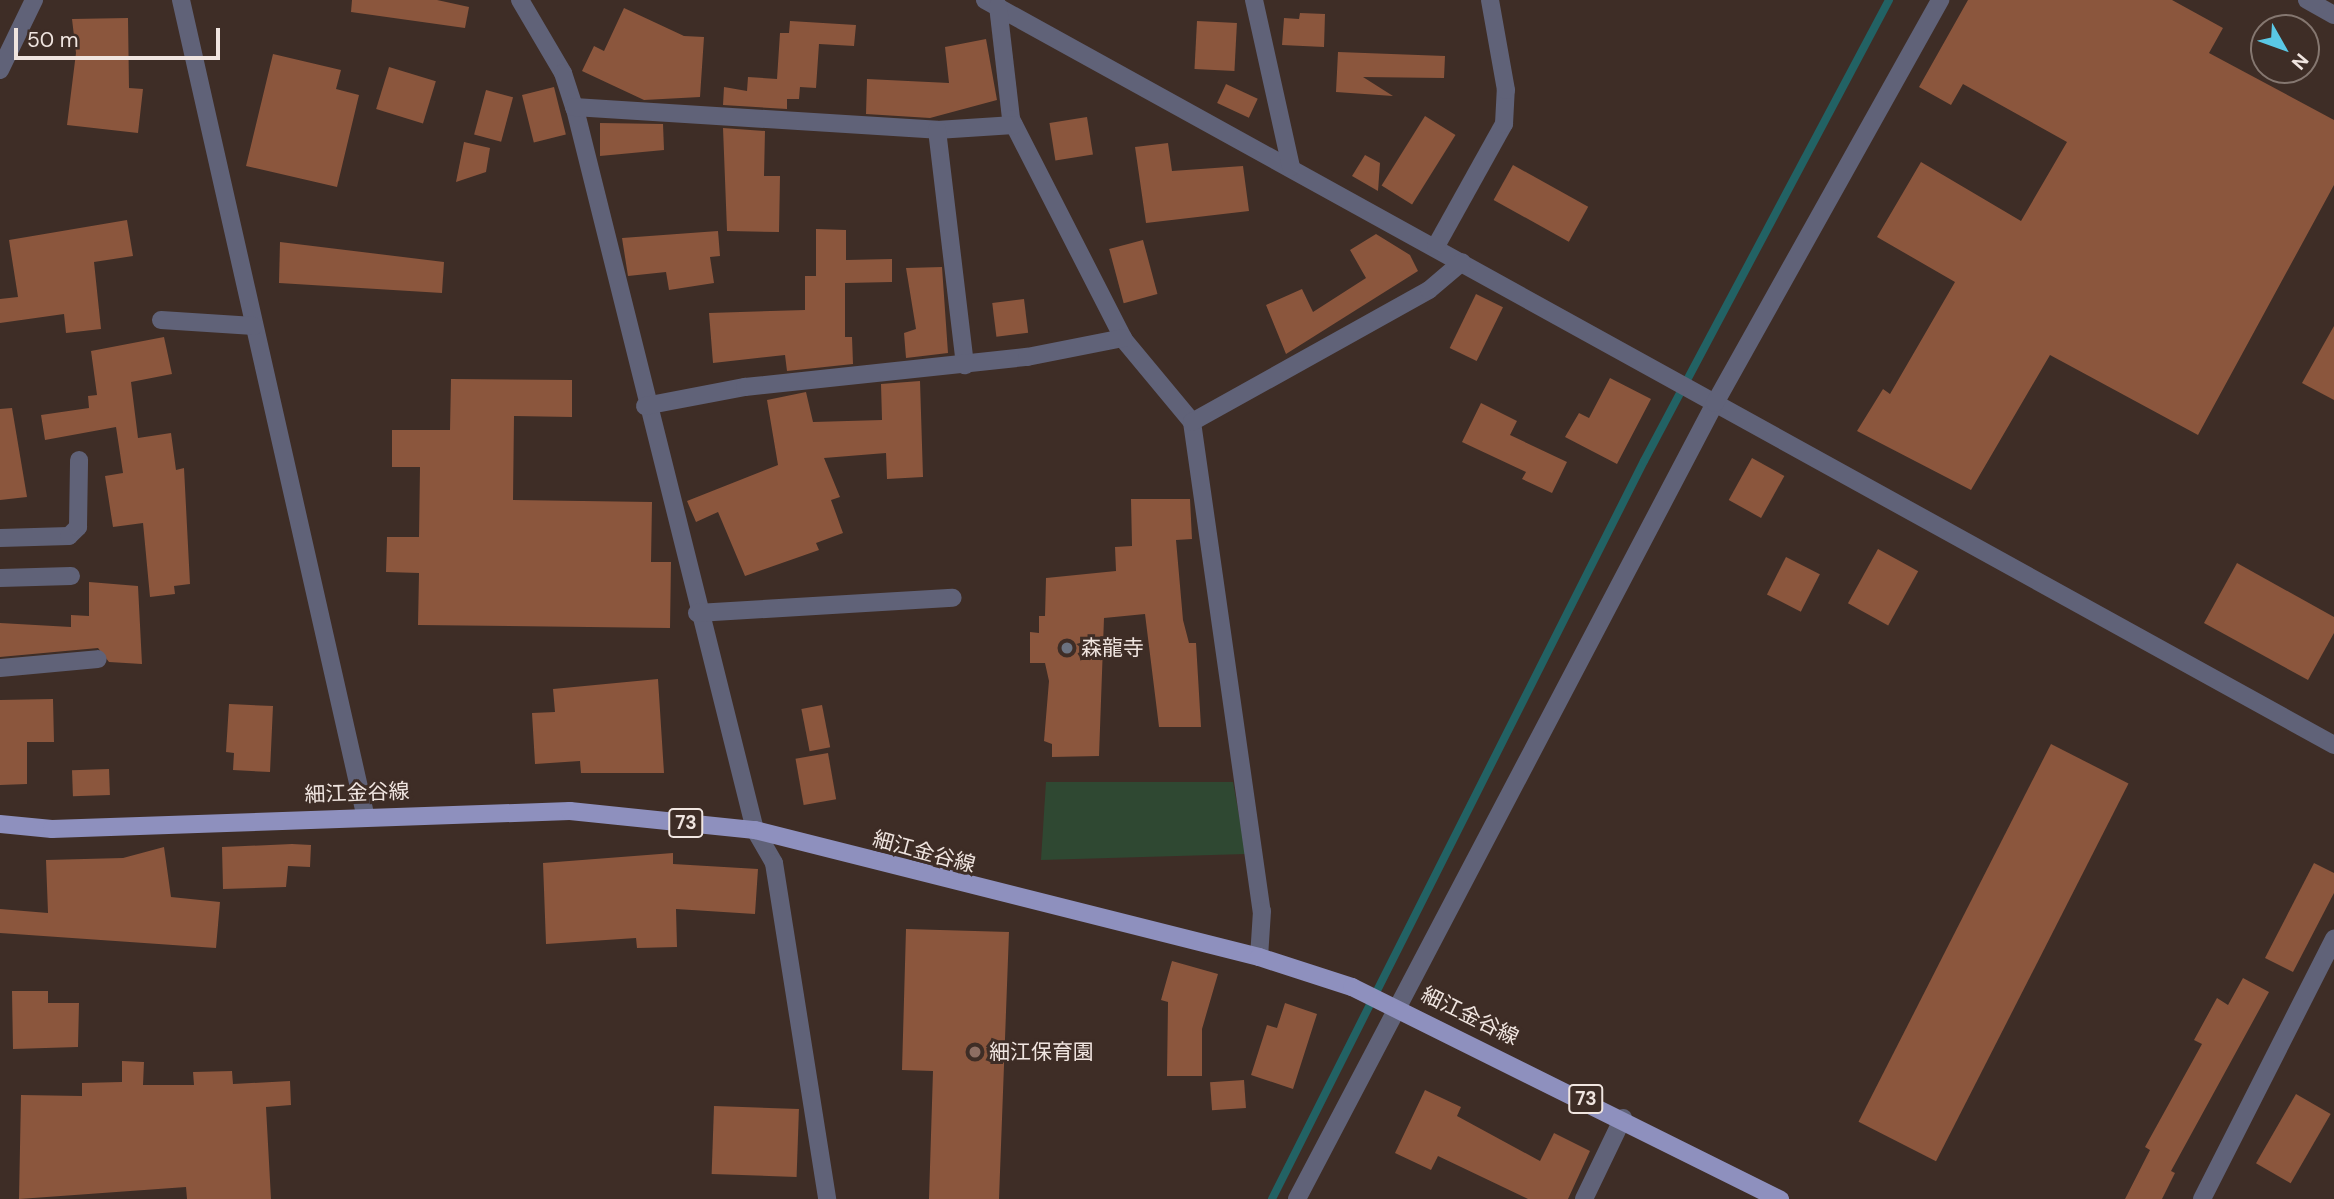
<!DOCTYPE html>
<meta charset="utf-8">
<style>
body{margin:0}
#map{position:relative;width:2334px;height:1199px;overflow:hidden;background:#3e2d26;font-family:"DM Sans","Noto Sans JP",sans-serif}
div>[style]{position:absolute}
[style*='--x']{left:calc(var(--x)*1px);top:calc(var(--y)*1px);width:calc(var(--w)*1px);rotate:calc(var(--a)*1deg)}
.green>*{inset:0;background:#2f4832}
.stream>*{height:8px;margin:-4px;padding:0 4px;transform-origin:4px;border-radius:4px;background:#226264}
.building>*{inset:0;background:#8b563d;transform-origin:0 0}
.minor>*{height:18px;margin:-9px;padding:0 9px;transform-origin:9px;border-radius:9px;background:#606278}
.major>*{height:18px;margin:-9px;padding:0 9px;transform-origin:9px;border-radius:9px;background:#8e90be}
.dots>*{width:19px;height:19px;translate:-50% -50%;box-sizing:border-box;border:4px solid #3e2d26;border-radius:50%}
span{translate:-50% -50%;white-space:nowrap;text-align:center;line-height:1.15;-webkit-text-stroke:6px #3e2d26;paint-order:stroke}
.shield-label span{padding:2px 5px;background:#3e2d26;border:2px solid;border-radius:5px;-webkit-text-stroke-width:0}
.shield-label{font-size:19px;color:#f0e5e0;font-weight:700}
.poi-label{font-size:21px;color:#f0e5e0}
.left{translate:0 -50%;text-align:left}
.street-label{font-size:21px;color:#f0e5e0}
.north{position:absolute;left:2250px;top:14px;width:70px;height:70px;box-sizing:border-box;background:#3e2d26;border:2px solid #857770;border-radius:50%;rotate:130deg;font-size:19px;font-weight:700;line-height:28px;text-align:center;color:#f0e5e0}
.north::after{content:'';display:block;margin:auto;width:24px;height:32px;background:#5ac8e5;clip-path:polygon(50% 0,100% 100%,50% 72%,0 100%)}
.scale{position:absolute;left:14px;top:28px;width:206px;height:32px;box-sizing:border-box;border:4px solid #f0e5e0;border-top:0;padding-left:9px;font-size:21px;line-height:24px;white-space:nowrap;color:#f0e5e0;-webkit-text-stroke:5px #3e2d26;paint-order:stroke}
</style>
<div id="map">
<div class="green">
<i style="clip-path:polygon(1046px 782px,1233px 782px,1246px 854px,1041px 860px)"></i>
</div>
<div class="stream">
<i style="--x:1272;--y:1199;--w:826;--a:-63.25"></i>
<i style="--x:1644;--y:461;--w:522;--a:-62.01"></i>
</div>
<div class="building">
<i style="clip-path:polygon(352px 0,437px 0,469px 7px,465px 28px,351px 12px)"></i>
<i style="clip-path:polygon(1968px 0,2172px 0,2223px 28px,2209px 53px,2334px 120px,2334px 185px,2198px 435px,2050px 355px,1971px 490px,1857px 431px,1883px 389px,1890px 394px,1955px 282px,1877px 237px,1921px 162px,2021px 221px,2067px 142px,1963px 84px,1951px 105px,1919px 87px)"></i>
<i style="clip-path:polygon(624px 8px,684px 36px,704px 37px,700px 97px,644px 100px,582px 71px,594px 46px,604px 51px)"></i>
<i style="clip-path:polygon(1300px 13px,1325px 14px,1324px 47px,1282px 45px,1284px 18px,1299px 19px)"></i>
<i style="clip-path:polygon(128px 18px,129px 88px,143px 89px,138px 133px,67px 125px,76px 53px,72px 19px)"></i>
<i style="clip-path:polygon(790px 21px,856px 25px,854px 46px,819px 44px,816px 88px,800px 87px,799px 99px,787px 99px,787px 109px,723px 105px,724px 87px,747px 91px,748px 77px,777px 79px,780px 33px,789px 33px)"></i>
<i style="left:1197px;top:21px;width:40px;height:48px;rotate:3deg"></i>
<i style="clip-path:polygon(986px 39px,997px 100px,930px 118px,866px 114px,867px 79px,949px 83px,945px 47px)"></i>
<i style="clip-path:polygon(1338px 52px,1445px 56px,1444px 78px,1363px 77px,1393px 96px,1336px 92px)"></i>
<i style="clip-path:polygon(273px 54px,341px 70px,336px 89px,359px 95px,337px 187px,246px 166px)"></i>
<i style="left:389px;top:67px;width:49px;height:44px;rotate:17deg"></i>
<i style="left:1226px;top:84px;width:35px;height:21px;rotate:25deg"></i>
<i style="left:554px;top:87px;width:49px;height:33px;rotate:76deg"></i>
<i style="left:486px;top:90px;width:28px;height:46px;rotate:15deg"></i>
<i style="left:1425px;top:116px;width:36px;height:82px;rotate:32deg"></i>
<i style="left:1087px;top:117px;width:38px;height:38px;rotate:81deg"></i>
<i style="clip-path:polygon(600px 123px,663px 124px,664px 150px,600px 156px)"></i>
<i style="clip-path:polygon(723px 128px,765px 131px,764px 176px,780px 176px,779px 232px,727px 231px)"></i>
<i style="clip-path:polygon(464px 142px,490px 148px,486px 172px,456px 182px)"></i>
<i style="clip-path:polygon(1168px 143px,1172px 171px,1243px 166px,1249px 211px,1146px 223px,1135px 147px)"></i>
<i style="clip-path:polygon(1365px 155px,1380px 163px,1378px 191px,1352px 176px)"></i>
<i style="left:1513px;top:165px;width:86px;height:40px;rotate:29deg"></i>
<i style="clip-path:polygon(127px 220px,133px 256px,94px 262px,101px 329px,66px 333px,64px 314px,0 323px,0 299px,18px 297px,9px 240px)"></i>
<i style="clip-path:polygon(816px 229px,846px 230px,846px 260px,892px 259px,892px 282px,845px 283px,845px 337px,852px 337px,853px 364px,787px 371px,785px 355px,713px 363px,709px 313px,805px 310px,805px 276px,816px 276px)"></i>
<i style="clip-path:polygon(718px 231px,720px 256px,710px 257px,714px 283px,669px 290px,666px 272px,628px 276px,622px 238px)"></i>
<i style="clip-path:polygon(1376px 234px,1410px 255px,1418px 271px,1286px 354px,1266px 305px,1302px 289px,1313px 312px,1366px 278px,1350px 250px)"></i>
<i style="left:1143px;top:240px;width:56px;height:35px;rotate:75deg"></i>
<i style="clip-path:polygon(280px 242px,444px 262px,442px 293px,279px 283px)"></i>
<i style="clip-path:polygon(942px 267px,948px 353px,906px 358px,904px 333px,916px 329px,906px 268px)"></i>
<i style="left:1476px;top:294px;width:30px;height:60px;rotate:26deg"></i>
<i style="left:1024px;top:299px;width:34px;height:32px;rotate:83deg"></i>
<i style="clip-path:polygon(2334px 326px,2334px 400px,2302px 383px)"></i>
<i style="clip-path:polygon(164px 337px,172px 374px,131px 382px,138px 438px,171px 433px,176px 470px,184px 468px,190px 584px,174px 586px,175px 594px,150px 597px,143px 523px,113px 527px,105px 476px,123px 473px,116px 427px,45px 440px,41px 415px,89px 408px,88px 396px,97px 395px,91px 351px)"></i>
<i style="clip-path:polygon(1610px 378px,1651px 399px,1617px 464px,1565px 437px,1579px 413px,1589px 418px)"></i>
<i style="clip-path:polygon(451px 379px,572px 380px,572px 417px,514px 416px,513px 500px,652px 502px,651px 562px,671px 562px,670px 628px,418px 625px,419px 573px,386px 572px,387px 537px,419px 537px,420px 467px,392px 467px,392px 430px,450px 430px)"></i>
<i style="clip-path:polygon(920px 381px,923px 477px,887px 479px,886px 453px,824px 458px,840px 497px,831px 500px,843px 533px,816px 543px,819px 550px,745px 576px,718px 512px,696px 522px,687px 501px,778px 465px,767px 400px,806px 392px,813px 422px,882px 420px,881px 384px)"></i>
<i style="clip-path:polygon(1481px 403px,1517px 421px,1510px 435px,1567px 462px,1552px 493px,1522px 479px,1526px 472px,1462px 442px)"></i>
<i style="clip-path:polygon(12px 408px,27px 497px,0 500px,0 409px)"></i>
<i style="left:1752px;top:458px;width:37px;height:48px;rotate:29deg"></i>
<i style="clip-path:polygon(1131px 499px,1190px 499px,1192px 539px,1176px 540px,1183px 620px,1189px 643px,1196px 643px,1201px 727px,1159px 727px,1145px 614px,1104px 618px,1099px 756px,1052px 757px,1052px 744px,1044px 741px,1049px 681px,1045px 663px,1030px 663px,1030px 632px,1039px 633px,1039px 616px,1045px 616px,1046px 578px,1116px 571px,1115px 547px,1132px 546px)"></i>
<i style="left:1878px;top:549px;width:46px;height:62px;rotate:29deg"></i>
<i style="left:1786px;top:557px;width:38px;height:42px;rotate:27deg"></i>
<i style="clip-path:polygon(2237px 563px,2334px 617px,2334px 633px,2308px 680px,2204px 623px)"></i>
<i style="clip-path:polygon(89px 582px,138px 586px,142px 664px,109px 662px,98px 648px,0 657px,0 623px,71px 627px,71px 615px,89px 616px)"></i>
<i style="clip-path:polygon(658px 679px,664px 773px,581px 773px,580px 761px,535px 764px,532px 713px,555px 712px,553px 689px)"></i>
<i style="clip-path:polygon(53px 699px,54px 742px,27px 742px,27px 784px,0 785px,0 700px)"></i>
<i style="clip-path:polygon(229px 704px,273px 706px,270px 772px,233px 770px,234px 753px,226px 752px)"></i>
<i style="left:822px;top:705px;width:43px;height:21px;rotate:79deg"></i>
<i style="left:2051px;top:744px;width:87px;height:424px;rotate:27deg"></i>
<i style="left:828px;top:753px;width:47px;height:33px;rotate:80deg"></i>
<i style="left:109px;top:769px;width:26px;height:37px;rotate:88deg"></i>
<i style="clip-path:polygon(292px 844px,311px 845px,310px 867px,288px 866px,286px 887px,223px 889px,222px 847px)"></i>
<i style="clip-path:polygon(164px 847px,171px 897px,220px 902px,216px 948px,0 933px,0 909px,48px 913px,46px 860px,123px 858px)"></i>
<i style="clip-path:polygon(673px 853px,673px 864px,758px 869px,755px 914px,676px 909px,677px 947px,637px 948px,636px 938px,546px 944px,543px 863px)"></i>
<i style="clip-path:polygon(2314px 863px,2334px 873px,2334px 893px,2293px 972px,2265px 958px)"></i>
<i style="clip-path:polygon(906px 929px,1009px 932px,999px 1199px,929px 1199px,933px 1071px,902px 1070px)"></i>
<i style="clip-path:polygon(1172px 961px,1218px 974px,1202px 1029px,1202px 1076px,1167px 1076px,1168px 1002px,1161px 1000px)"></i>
<i style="clip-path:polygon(2243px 978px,2269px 992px,2171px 1171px,2175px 1173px,2162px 1199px,2125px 1199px,2150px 1150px,2145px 1147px,2202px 1044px,2194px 1040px,2217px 998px,2228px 1005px)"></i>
<i style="clip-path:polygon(12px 991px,48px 991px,48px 1003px,79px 1003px,78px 1047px,13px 1049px)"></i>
<i style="clip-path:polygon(1285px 1003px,1317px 1014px,1293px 1089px,1251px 1075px,1267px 1025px,1277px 1028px)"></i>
<i style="clip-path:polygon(122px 1061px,144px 1062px,143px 1085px,194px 1085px,193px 1072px,232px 1071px,233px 1084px,290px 1081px,291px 1105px,266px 1107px,271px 1199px,187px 1199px,186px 1187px,19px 1199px,21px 1095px,82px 1096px,82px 1083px,122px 1082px)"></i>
<i style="left:1244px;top:1080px;width:28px;height:34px;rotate:86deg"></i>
<i style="clip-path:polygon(1425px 1090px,1461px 1107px,1457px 1116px,1540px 1161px,1554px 1133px,1590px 1151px,1568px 1199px,1528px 1199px,1438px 1156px,1431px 1170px,1395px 1153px)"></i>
<i style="left:2296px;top:1094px;width:40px;height:80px;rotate:30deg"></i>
<i style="left:714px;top:1106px;width:85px;height:68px;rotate:2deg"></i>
</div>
<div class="minor">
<i style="--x:181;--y:0;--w:835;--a:77.26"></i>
<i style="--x:520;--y:0;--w:85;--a:59.5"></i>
<i style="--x:563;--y:73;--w:38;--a:72"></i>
<i style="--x:575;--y:109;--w:743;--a:75.98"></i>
<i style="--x:755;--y:830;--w:38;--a:60"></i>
<i style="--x:774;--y:863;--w:340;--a:81"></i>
<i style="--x:985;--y:0;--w:1541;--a:28.91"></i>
<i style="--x:1254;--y:0;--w:171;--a:77.5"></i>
<i style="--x:2307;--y:0;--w:31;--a:29"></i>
<i style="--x:998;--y:6;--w:114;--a:83.4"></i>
<i style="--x:1011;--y:119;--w:248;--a:62.9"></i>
<i style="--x:1124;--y:340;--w:107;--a:50.3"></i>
<i style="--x:1192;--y:422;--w:494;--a:81.9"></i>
<i style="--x:1262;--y:911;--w:46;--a:93.7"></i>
<i style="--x:0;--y:70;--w:78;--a:-64.1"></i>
<i style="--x:574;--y:107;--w:364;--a:3.6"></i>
<i style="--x:937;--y:130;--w:77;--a:-3.7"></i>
<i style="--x:937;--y:130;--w:237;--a:83.2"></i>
<i style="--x:1436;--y:246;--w:140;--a:-60.9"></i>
<i style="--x:1504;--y:124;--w:34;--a:-87"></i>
<i style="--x:1506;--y:90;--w:91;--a:-100.1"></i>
<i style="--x:161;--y:320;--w:93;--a:3.7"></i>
<i style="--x:645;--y:406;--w:102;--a:-10.8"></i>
<i style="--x:745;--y:387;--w:284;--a:-6.1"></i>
<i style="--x:1027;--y:357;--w:98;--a:-11.2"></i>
<i style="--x:1192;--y:422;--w:271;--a:-29.1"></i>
<i style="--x:1429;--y:290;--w:43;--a:-40.3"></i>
<i style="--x:0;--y:538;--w:69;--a:-1.7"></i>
<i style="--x:69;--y:536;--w:13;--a:-45"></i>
<i style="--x:78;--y:527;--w:67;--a:-89.1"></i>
<i style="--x:0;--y:578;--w:71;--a:-1.6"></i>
<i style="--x:697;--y:613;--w:256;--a:-3.4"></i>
<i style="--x:0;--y:668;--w:98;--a:-5.2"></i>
<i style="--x:1297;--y:1199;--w:899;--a:-62.29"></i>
<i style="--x:1715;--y:403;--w:462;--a:-60.8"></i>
<i style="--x:1584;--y:1199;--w:90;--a:-64.3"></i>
<i style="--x:2202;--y:1199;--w:292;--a:-63.1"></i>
</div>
<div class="major">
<i style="--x:0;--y:824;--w:52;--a:5.5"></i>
<i style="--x:52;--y:829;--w:518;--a:-1.99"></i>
<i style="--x:570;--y:811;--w:186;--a:5.9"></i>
<i style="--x:755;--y:830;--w:520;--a:14.14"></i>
<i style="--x:1259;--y:957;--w:98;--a:17.9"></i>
<i style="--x:1352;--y:987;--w:478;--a:26.4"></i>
</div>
<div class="dots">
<i style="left:1067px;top:648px;background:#6b7280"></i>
<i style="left:975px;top:1052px;background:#8d6e63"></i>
</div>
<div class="shield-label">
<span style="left:686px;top:823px">73</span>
<span style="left:1586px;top:1099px">73</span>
</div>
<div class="poi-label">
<span class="left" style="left:1081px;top:648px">森龍寺</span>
<span class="left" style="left:989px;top:1052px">細江保育園</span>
</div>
<div class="street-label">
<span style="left:357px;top:793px;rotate:-2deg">細江金谷線</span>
<span style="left:924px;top:852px;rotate:15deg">細江金谷線</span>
<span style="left:1470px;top:1016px;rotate:26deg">細江金谷線</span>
</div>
<div class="north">N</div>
<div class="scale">50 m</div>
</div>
